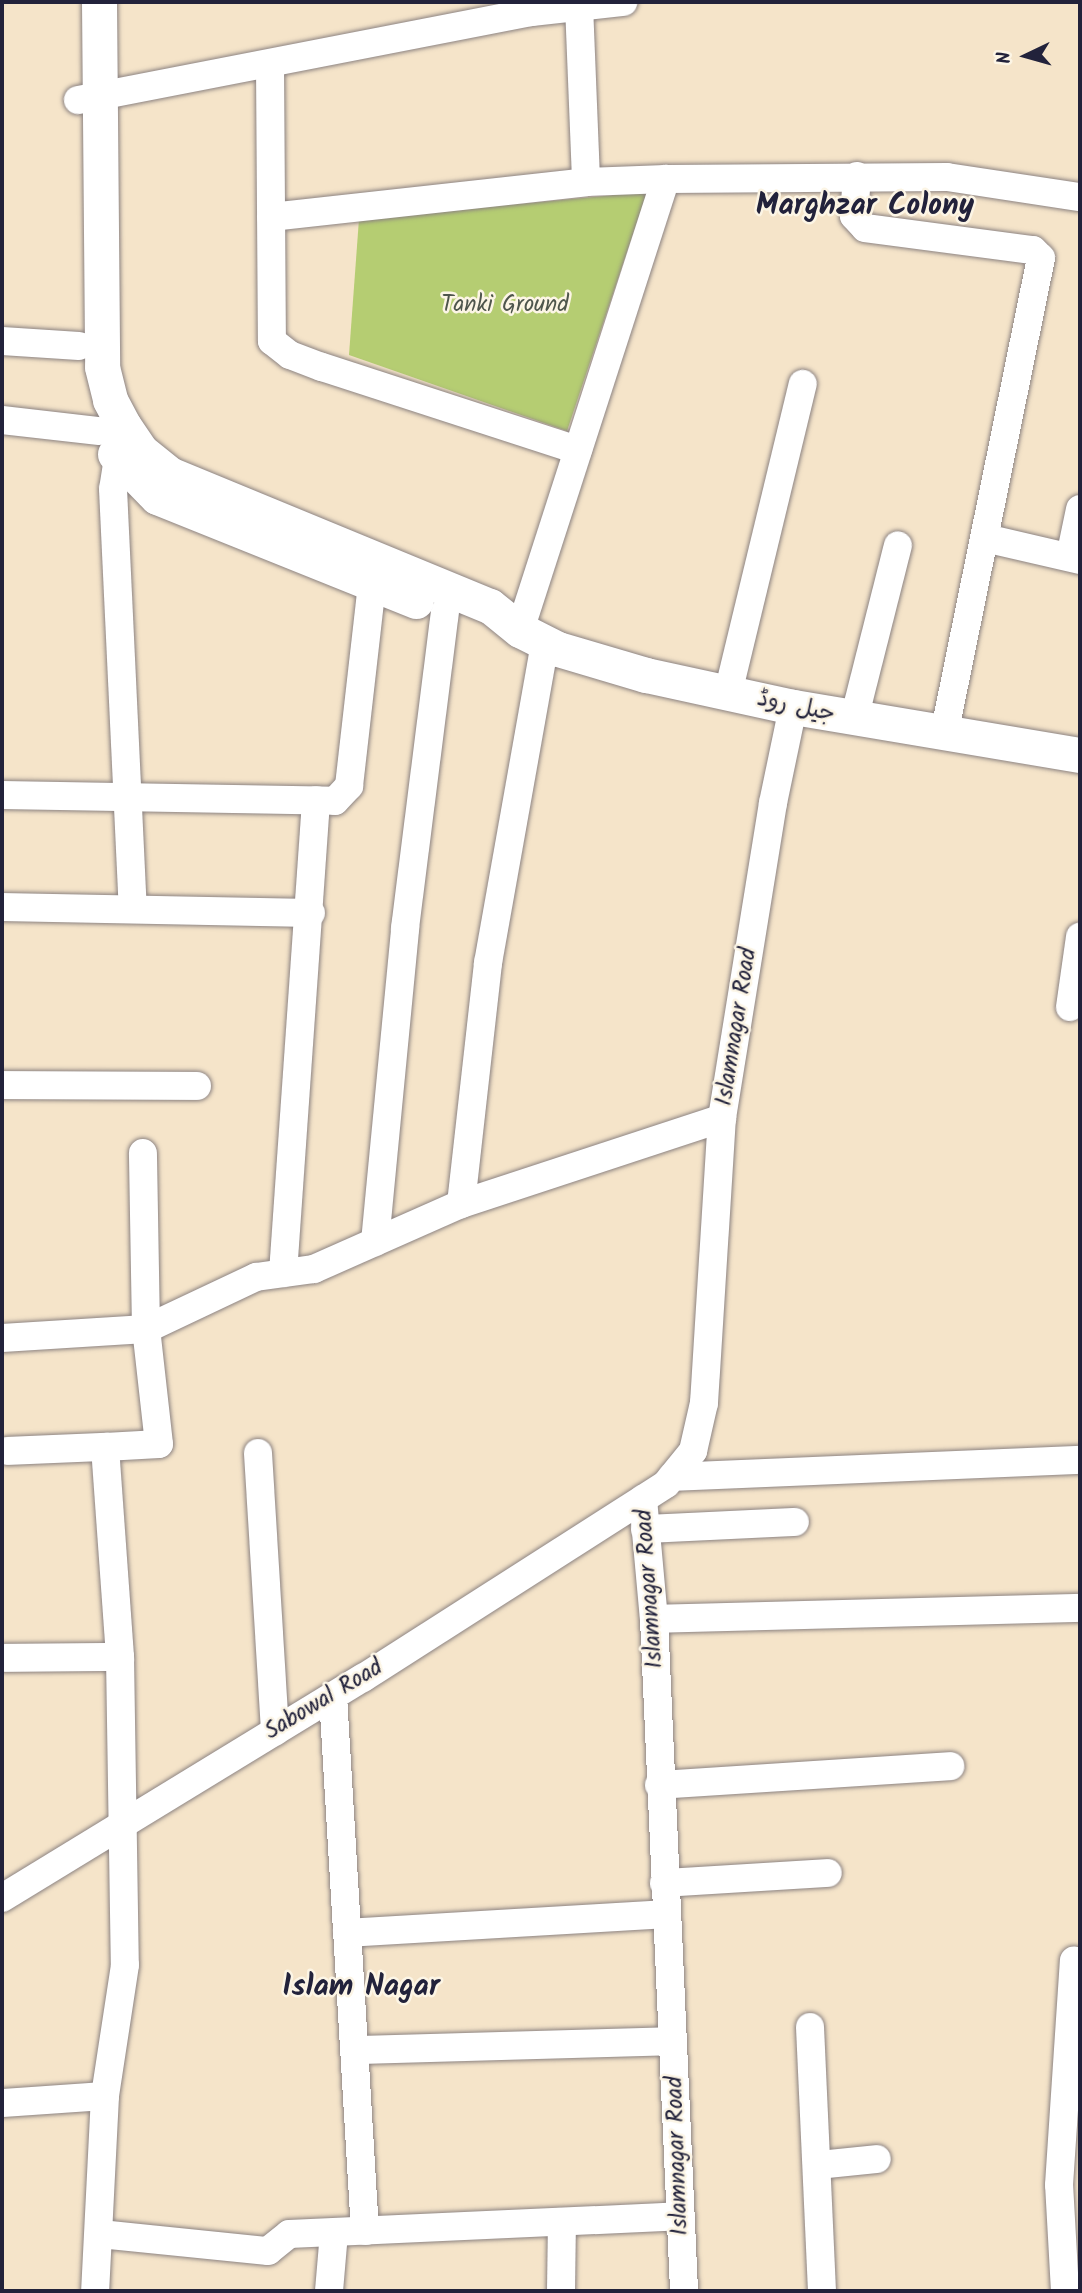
<!DOCTYPE html>
<meta charset="utf-8">
<style>
body{margin:0}
#map{position:relative;width:1082px;height:2293px;overflow:hidden;background:#f5e4c9;font-family:Kalam,"Playpen Sans Arabic",sans-serif}
div>[style]{position:absolute}
[style*='--x']{left:calc(var(--x)*1px);top:calc(var(--y)*1px);width:calc(var(--w)*1px);rotate:calc(var(--a)*1deg)}
.green>*{inset:0;background:#b5cd72}
.roads{filter:drop-shadow(0 0 2px #8c8382) drop-shadow(0 0 2px #8c8382)}
.minor>*{height:28px;margin:-14px;padding:0 14px;transform-origin:14px;border-radius:14px;background:#fff}
.major>*{height:35px;margin:-17.5px;padding:0 17.5px;transform-origin:17.5px;border-radius:17.5px;background:#fff}
span{translate:-50% -50%;white-space:nowrap;text-align:center;line-height:1.15;-webkit-text-stroke:5px #fcf5e5;paint-order:stroke}
.park-label{font-size:23px;color:#4e554c}
.street-label{font-size:23px;color:#22223b}
.district-label{font-size:30px;color:#22223b;font-weight:700}
.frame{position:absolute;inset:0;border:4px solid #22223b;pointer-events:none}
.north{position:absolute;left:991px;top:21px;width:70px;height:70px;-webkit-text-stroke:5px #fcf5e5;paint-order:stroke;rotate:265deg;font-size:19px;font-weight:700;line-height:28px;text-align:center;color:#22223b}
.north::after{content:'';display:block;margin:auto;width:24px;height:32px;background:#22223b;clip-path:polygon(50% 0,100% 100%,50% 72%,0 100%)}
</style>
<div id="map">
<div class="green">
<i style="clip-path:polygon(647px 192px,567px 431px,349px 355px,359px 219px)"></i>
</div>
<div class="roads">
<div class="minor">
<i style="--x:579;--y:5;--w:177;--a:87.7"></i>
<i style="--x:270;--y:66;--w:275;--a:89.6"></i>
<i style="--x:272;--y:341;--w:23;--a:38"></i>
<i style="--x:290;--y:355;--w:34;--a:21"></i>
<i style="--x:322;--y:367;--w:269;--a:18"></i>
<i style="--x:78;--y:100;--w:462;--a:-11"></i>
<i style="--x:532;--y:12;--w:92;--a:-6.3"></i>
<i style="--x:857;--y:176;--w:40;--a:94.3"></i>
<i style="--x:854;--y:216;--w:16;--a:47"></i>
<i style="--x:865;--y:228;--w:169;--a:7.5"></i>
<i style="--x:1033;--y:250;--w:11;--a:45"></i>
<i style="--x:1041;--y:258;--w:487;--a:101.5"></i>
<i style="--x:271;--y:217;--w:317;--a:-6.3"></i>
<i style="--x:586;--y:182;--w:80;--a:-2.1"></i>
<i style="--x:666;--y:179;--w:281;--a:-0.4"></i>
<i style="--x:947;--y:177;--w:134;--a:8.6"></i>
<i style="--x:2;--y:341;--w:77;--a:3.7"></i>
<i style="--x:2;--y:420;--w:98;--a:6.5"></i>
<i style="--x:118;--y:458;--w:31;--a:99"></i>
<i style="--x:113;--y:489;--w:420;--a:87.3"></i>
<i style="--x:985;--y:538;--w:98;--a:13"></i>
<i style="--x:1070;--y:557;--w:49;--a:-78.2"></i>
<i style="--x:520;--y:630;--w:474;--a:-72.1"></i>
<i style="--x:728;--y:693;--w:318;--a:-76.4"></i>
<i style="--x:854;--y:719;--w:179;--a:-75.8"></i>
<i style="--x:2;--y:795;--w:333;--a:1"></i>
<i style="--x:335;--y:801;--w:21;--a:-47"></i>
<i style="--x:349;--y:786;--w:203;--a:-83.5"></i>
<i style="--x:2;--y:907;--w:309;--a:1.1"></i>
<i style="--x:1070;--y:1007;--w:71;--a:-81.9"></i>
<i style="--x:2;--y:1085;--w:195;--a:0.3"></i>
<i style="--x:461;--y:1204;--w:243;--a:-83.6"></i>
<i style="--x:488;--y:963;--w:326;--a:-79.9"></i>
<i style="--x:375;--y:1242;--w:315;--a:-84.5"></i>
<i style="--x:405;--y:928;--w:319;--a:-82.8"></i>
<i style="--x:283;--y:1273;--w:474;--a:-86"></i>
<i style="--x:2;--y:1338;--w:144;--a:-3.6"></i>
<i style="--x:146;--y:1329;--w:122;--a:-25.3"></i>
<i style="--x:256;--y:1277;--w:59;--a:-7.9"></i>
<i style="--x:314;--y:1269;--w:161;--a:-23.9"></i>
<i style="--x:461;--y:1204;--w:275;--a:-18.2"></i>
<i style="--x:105;--y:1447;--w:54;--a:-3.2"></i>
<i style="--x:159;--y:1444;--w:116;--a:-96.4"></i>
<i style="--x:146;--y:1329;--w:176;--a:-91"></i>
<i style="--x:8;--y:1451;--w:97;--a:-2.4"></i>
<i style="--x:105;--y:1447;--w:211;--a:85.9"></i>
<i style="--x:258;--y:1453;--w:279;--a:86.5"></i>
<i style="--x:672;--y:1477;--w:408;--a:-2.4"></i>
<i style="--x:643;--y:1499;--w:121;--a:84.8"></i>
<i style="--x:654;--y:1619;--w:673;--a:87.44"></i>
<i style="--x:645;--y:1529;--w:150;--a:-2.7"></i>
<i style="--x:654;--y:1619;--w:426;--a:-1.5"></i>
<i style="--x:5;--y:1658;--w:115;--a:-0.5"></i>
<i style="--x:120;--y:1657;--w:308;--a:89.1"></i>
<i style="--x:125;--y:1965;--w:133;--a:98.7"></i>
<i style="--x:105;--y:2096;--w:195;--a:92.9"></i>
<i style="--x:333;--y:1696;--w:536;--a:86.58"></i>
<i style="--x:659;--y:1785;--w:292;--a:-3.7"></i>
<i style="--x:664;--y:1883;--w:164;--a:-3.5"></i>
<i style="--x:2;--y:1898;--w:423;--a:-31.4"></i>
<i style="--x:363;--y:1678;--w:360;--a:-32.6"></i>
<i style="--x:666;--y:1484;--w:43;--a:-50.7"></i>
<i style="--x:693;--y:1451;--w:49;--a:-77.1"></i>
<i style="--x:704;--y:1403;--w:286;--a:-86.4"></i>
<i style="--x:722;--y:1118;--w:319;--a:-80.8"></i>
<i style="--x:773;--y:803;--w:98;--a:-78.2"></i>
<i style="--x:347;--y:1933;--w:320;--a:-3.4"></i>
<i style="--x:810;--y:2027;--w:264;--a:87.4"></i>
<i style="--x:356;--y:2050;--w:317;--a:-1.6"></i>
<i style="--x:2;--y:2103;--w:103;--a:-3.9"></i>
<i style="--x:819;--y:2165;--w:58;--a:-5.9"></i>
<i style="--x:100;--y:2234;--w:169;--a:5.8"></i>
<i style="--x:268;--y:2251;--w:27;--a:-39"></i>
<i style="--x:289;--y:2234;--w:391;--a:-2.6"></i>
<i style="--x:329;--y:2291;--w:58;--a:-85.1"></i>
<i style="--x:561;--y:2291;--w:69;--a:-89.2"></i>
<i style="--x:1065;--y:2291;--w:106;--a:-93.2"></i>
<i style="--x:1059;--y:2185;--w:225;--a:-86.2"></i>
</div>
<div class="major">
<i style="--x:99;--y:2;--w:365;--a:89.5"></i>
<i style="--x:102;--y:367;--w:34;--a:76"></i>
<i style="--x:110;--y:400;--w:30;--a:62"></i>
<i style="--x:124;--y:426;--w:30;--a:56"></i>
<i style="--x:141;--y:451;--w:36;--a:39"></i>
<i style="--x:169;--y:474;--w:347;--a:22.4"></i>
<i style="--x:490;--y:606;--w:38;--a:39"></i>
<i style="--x:520;--y:630;--w:42;--a:26.6"></i>
<i style="--x:558;--y:649;--w:92;--a:16.5"></i>
<i style="--x:646;--y:675;--w:150;--a:12.3"></i>
<i style="--x:793;--y:707;--w:291;--a:9.5"></i>
<i style="--x:115;--y:454;--w:60;--a:45.7"></i>
<i style="--x:157;--y:497;--w:279;--a:21.9"></i>
</div>
</div>
<div class="park-label">
<span style="left:505px;top:305px">Tanki Ground</span>
</div>
<div class="street-label">
<span style="left:796px;top:707px;rotate:12deg">جیل روڈ</span>
<span style="left:737px;top:1027px;rotate:-81deg">Islamnagar Road</span>
<span style="left:650px;top:1589px;rotate:-94deg">Islamnagar Road</span>
<span style="left:324px;top:1700px;rotate:-31deg">Sabowal Road</span>
<span style="left:678px;top:2156px;rotate:-92deg">Islamnagar Road</span>
</div>
<div class="district-label">
<span style="left:865px;top:206px">Marghzar Colony</span>
<span style="left:361px;top:1987px">Islam Nagar</span>
</div>
<div class="frame"></div>
<div class="north">N</div>
</div>
